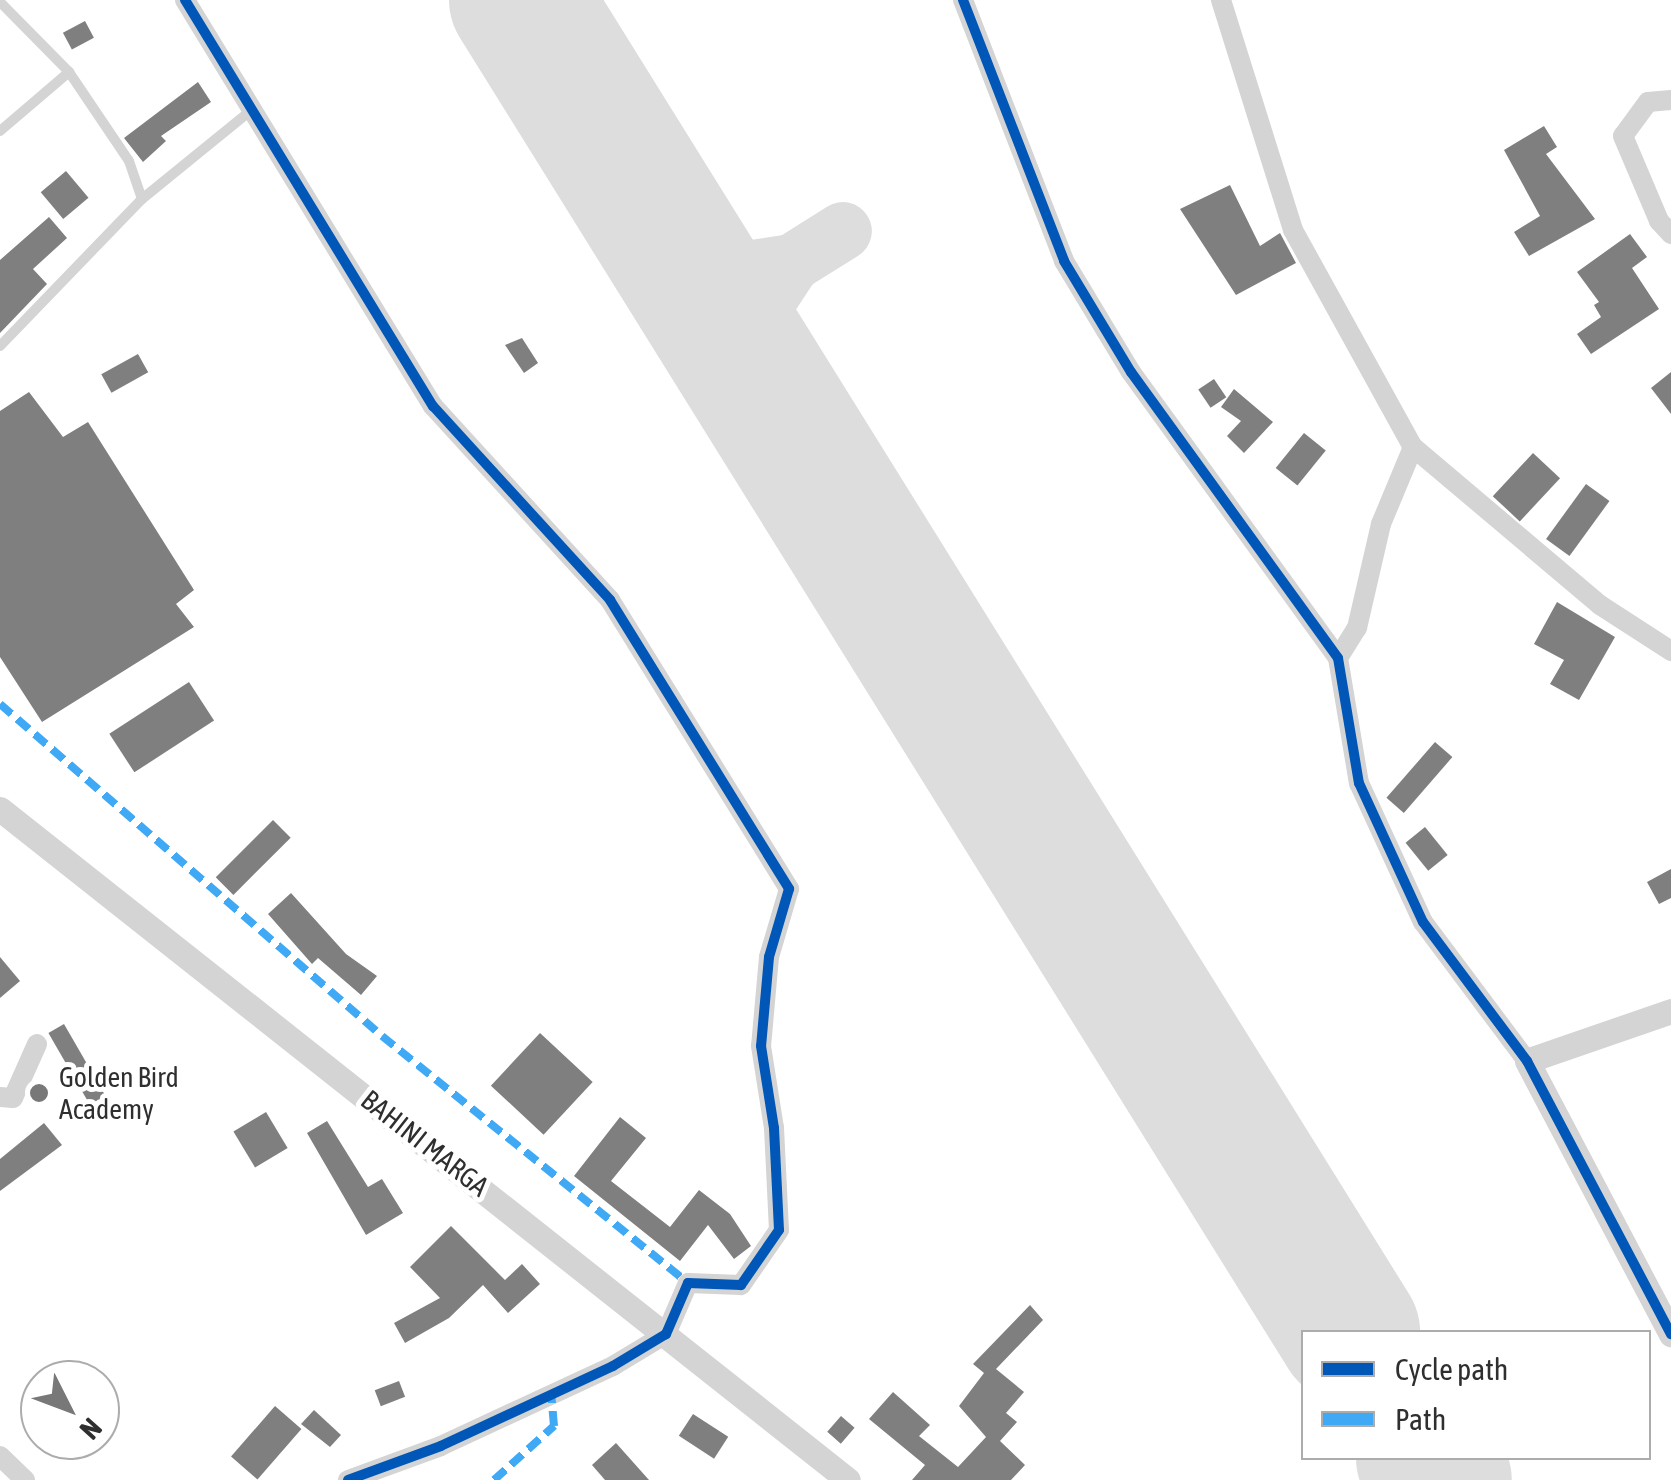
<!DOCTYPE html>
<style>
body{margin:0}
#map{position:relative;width:1671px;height:1480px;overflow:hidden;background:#fff;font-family:"Asap Condensed",sans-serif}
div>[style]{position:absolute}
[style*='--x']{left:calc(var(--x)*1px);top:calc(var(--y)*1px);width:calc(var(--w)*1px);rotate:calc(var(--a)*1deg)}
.taxiway>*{height:58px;margin:-29px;padding:0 29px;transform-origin:29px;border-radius:29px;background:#ddd}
.runway>*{height:142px;margin:-71px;padding:0 71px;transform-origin:71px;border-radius:71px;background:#ddd}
.building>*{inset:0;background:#7f7f7f;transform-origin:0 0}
.service>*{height:10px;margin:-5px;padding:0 5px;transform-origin:5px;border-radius:5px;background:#d4d4d4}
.minor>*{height:20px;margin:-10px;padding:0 10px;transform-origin:10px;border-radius:10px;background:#d4d4d4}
.tertiary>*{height:25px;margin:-12.5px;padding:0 12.5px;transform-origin:12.5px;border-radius:12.5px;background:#d4d4d4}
.quiet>*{height:8px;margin-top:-4px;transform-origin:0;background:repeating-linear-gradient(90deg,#3fa9f5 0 15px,transparent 0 23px)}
.cycleway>*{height:10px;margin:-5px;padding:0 5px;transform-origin:5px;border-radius:5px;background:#0057b8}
.dots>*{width:28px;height:28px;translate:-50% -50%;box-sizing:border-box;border:5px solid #fff;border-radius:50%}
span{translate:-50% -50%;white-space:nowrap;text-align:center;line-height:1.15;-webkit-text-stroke:10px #fff;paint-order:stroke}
.poi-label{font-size:28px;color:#2f2f2f}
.left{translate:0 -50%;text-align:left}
.street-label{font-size:28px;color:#2f2f2f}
.legend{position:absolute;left:1301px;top:1330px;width:350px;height:130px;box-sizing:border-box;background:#fff;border:2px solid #acacac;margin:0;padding:12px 18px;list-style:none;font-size:30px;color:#2f2f2f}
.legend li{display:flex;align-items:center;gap:20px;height:50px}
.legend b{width:50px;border:2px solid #acacac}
.north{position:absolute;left:20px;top:1360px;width:100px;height:100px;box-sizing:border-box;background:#fff;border:2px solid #acacac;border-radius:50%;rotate:132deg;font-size:28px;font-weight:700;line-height:40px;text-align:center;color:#2f2f2f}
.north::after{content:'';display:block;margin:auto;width:35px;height:45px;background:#787878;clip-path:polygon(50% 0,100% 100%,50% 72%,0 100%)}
</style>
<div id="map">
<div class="taxiway">
<i style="--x:574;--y:88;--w:49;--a:-98.3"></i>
<i style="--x:567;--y:40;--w:41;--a:-78.7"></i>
<i style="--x:665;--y:234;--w:83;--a:26.6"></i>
<i style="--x:739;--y:271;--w:54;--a:-8.6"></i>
<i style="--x:792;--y:263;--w:60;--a:-32.1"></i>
<i style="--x:754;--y:375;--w:62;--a:-85.4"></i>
<i style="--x:759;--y:313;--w:60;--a:-56.6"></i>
</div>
<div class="runway">
<i style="--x:520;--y:0;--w:1569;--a:58.1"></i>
<i style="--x:1427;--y:1458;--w:26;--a:58"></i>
</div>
<div class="building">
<i style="left:85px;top:21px;width:19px;height:25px;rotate:62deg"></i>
<i style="clip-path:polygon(198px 82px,211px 102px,161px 136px,166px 141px,143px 162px,124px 138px)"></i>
<i style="clip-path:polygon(1544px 126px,1557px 147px,1546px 154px,1595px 219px,1529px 256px,1514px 232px,1540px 216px,1504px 150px)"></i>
<i style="left:66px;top:171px;width:35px;height:33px;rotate:50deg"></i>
<i style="clip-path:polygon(1230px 185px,1260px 246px,1280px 233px,1296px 263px,1236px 295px,1180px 209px)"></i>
<i style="clip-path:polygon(49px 217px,67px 238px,33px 269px,47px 284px,0 333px,0 260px)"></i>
<i style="clip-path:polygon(1630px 234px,1647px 257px,1632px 268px,1659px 309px,1591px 354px,1577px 334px,1601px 317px,1594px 305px,1599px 302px,1577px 272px)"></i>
<i style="clip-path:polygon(522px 338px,538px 363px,524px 373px,505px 345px)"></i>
<i style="left:138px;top:354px;width:21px;height:42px;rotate:61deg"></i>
<i style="clip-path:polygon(1671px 372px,1671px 414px,1651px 388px)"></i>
<i style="left:1214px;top:379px;width:22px;height:19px;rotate:56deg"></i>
<i style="clip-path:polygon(1234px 389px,1273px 422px,1244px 453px,1227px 436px,1241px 421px,1221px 407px)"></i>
<i style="clip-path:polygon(29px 392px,63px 437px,88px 422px,194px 590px,176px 604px,194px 627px,42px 722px,0 657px,0 411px)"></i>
<i style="left:1304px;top:433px;width:28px;height:45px;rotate:39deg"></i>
<i style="left:1533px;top:453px;width:37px;height:59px;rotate:43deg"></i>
<i style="left:1586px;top:484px;width:29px;height:68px;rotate:36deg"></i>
<i style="clip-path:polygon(1557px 602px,1615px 637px,1579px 700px,1550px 684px,1564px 660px,1534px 644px)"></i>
<i style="left:189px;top:682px;width:46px;height:95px;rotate:57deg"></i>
<i style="left:1435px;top:742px;width:23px;height:74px;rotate:41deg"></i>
<i style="left:273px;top:820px;width:25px;height:81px;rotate:45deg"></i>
<i style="left:1425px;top:827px;width:36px;height:25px;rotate:51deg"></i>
<i style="clip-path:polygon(1671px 869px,1671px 898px,1659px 904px,1647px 882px)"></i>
<i style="clip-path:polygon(291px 893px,346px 954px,377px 976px,361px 995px,318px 958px,312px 964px,268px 914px)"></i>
<i style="clip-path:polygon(0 957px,20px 981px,0 998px)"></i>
<i style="left:64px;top:1024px;width:99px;height:18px;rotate:60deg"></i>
<i style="left:540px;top:1033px;width:72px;height:72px;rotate:43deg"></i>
<i style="left:266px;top:1112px;width:42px;height:38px;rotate:59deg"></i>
<i style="clip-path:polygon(620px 1117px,646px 1138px,611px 1181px,670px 1227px,699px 1190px,730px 1214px,751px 1246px,734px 1259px,708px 1225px,680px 1261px,574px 1176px)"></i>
<i style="clip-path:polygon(327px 1121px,368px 1187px,382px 1179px,403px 1213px,366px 1235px,307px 1133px)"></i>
<i style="clip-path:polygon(44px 1123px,62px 1145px,0 1191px,0 1159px)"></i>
<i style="clip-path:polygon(451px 1226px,505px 1280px,522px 1264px,540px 1284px,508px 1313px,483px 1285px,449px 1318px,405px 1343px,394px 1323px,440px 1298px,410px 1267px)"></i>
<i style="clip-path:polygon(1030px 1305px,1043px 1320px,996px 1369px,1024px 1392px,1006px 1413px,1017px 1422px,1000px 1441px,1025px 1465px,1011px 1480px,912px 1480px,925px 1465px,869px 1419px,893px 1392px,930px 1425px,919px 1436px,958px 1467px,986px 1437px,959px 1406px,984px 1373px,973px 1364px)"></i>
<i style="left:399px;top:1381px;width:17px;height:26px;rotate:69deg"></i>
<i style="left:275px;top:1406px;width:35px;height:67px;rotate:41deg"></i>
<i style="clip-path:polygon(314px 1410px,341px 1435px,330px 1447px,301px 1424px)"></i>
<i style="left:693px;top:1414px;width:42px;height:26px;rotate:33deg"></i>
<i style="left:841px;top:1416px;width:18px;height:21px;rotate:41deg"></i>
<i style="clip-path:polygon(616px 1443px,649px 1480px,605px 1480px,592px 1465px)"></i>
</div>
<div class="service">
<i style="--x:0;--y:2;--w:98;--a:45.4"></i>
<i style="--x:69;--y:72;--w:107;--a:56"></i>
<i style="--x:129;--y:161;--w:40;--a:71.1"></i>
<i style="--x:0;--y:131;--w:91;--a:-40.5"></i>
<i style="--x:0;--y:346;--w:204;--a:-46"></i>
<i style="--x:142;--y:199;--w:144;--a:-39.1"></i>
</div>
<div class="minor">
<i style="--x:185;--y:0;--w:476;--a:58.6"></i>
<i style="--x:433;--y:406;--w:263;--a:47.6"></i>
<i style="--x:610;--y:600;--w:340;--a:58.2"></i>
<i style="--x:789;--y:889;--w:71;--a:106.4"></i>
<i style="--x:769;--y:957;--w:89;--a:95.1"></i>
<i style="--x:761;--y:1046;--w:83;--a:81"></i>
<i style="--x:774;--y:1128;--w:102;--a:87.2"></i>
<i style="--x:779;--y:1230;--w:67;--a:124.6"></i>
<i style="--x:741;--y:1285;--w:53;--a:-177.8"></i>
<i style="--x:688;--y:1283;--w:56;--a:113.3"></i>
<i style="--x:666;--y:1334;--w:62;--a:148.9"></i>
<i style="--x:613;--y:1366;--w:190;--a:155.1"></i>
<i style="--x:441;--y:1446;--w:99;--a:159.9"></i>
<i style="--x:963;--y:0;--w:280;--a:68.8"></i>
<i style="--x:1064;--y:261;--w:130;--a:58.9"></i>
<i style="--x:1131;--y:372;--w:353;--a:54.1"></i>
<i style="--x:1338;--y:658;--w:127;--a:80.5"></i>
<i style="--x:1359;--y:783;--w:153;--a:65.3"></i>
<i style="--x:1423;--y:922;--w:174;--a:53.2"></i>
<i style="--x:1221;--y:0;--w:241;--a:72.6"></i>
<i style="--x:1293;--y:230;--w:248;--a:61.1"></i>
<i style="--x:1413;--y:447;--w:245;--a:40.2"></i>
<i style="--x:1600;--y:605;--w:85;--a:32.9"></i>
<i style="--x:1671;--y:100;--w:23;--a:175"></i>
<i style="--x:1648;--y:102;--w:42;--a:126.3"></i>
<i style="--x:1623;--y:136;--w:92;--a:67"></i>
<i style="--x:1659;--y:221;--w:18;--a:47"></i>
<i style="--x:1338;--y:658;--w:36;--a:-58"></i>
<i style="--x:1357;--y:628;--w:107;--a:-77"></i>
<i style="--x:1381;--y:524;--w:83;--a:-67.4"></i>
<i style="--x:0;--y:1097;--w:13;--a:4"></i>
<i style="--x:13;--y:1098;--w:59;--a:-66"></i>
<i style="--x:0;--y:1456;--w:35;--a:44"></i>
</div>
<div class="tertiary">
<i style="--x:0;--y:809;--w:1081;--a:38.35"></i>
<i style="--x:1671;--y:1011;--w:152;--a:160.9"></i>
<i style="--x:1527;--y:1061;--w:309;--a:62.2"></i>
</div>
<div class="quiet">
<i style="--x:0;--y:704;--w:506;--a:40.99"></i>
<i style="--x:382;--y:1036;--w:393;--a:38.9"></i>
<i style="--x:494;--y:1480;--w:81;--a:-42"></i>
<i style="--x:554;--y:1426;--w:33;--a:-95"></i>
</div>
<div class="cycleway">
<i style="--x:185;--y:0;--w:476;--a:58.6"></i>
<i style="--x:433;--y:406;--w:263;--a:47.6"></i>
<i style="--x:610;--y:600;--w:340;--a:58.2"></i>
<i style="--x:789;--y:889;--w:71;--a:106.4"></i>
<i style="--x:769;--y:957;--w:89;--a:95.1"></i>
<i style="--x:761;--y:1046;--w:83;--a:81"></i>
<i style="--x:774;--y:1128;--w:102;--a:87.2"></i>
<i style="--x:779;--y:1230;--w:67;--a:124.6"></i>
<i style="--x:741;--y:1285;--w:53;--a:-177.8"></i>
<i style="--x:688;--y:1283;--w:56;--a:113.3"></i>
<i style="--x:666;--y:1334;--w:62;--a:148.9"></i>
<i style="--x:613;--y:1366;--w:190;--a:155.1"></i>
<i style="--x:441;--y:1446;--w:99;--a:159.9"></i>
<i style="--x:963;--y:0;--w:280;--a:68.8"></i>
<i style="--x:1064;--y:261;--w:130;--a:58.9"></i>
<i style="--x:1131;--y:372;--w:353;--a:54.1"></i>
<i style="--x:1338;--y:658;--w:127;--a:80.5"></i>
<i style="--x:1359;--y:783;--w:153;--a:65.3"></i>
<i style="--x:1423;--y:922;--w:174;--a:53.2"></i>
<i style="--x:1527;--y:1061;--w:309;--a:62.2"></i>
</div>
<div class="dots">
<i style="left:39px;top:1093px;background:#787878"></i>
</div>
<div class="poi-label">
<span class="left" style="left:59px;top:1093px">Golden Bird<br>Academy</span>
</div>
<div class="street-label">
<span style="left:425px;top:1143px;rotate:38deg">BAHINI MARGA</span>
</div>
<ul class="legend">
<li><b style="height:12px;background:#0057b8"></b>Cycle path</li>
<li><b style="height:12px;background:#3fa9f5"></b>Path</li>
</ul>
<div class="north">N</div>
</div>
